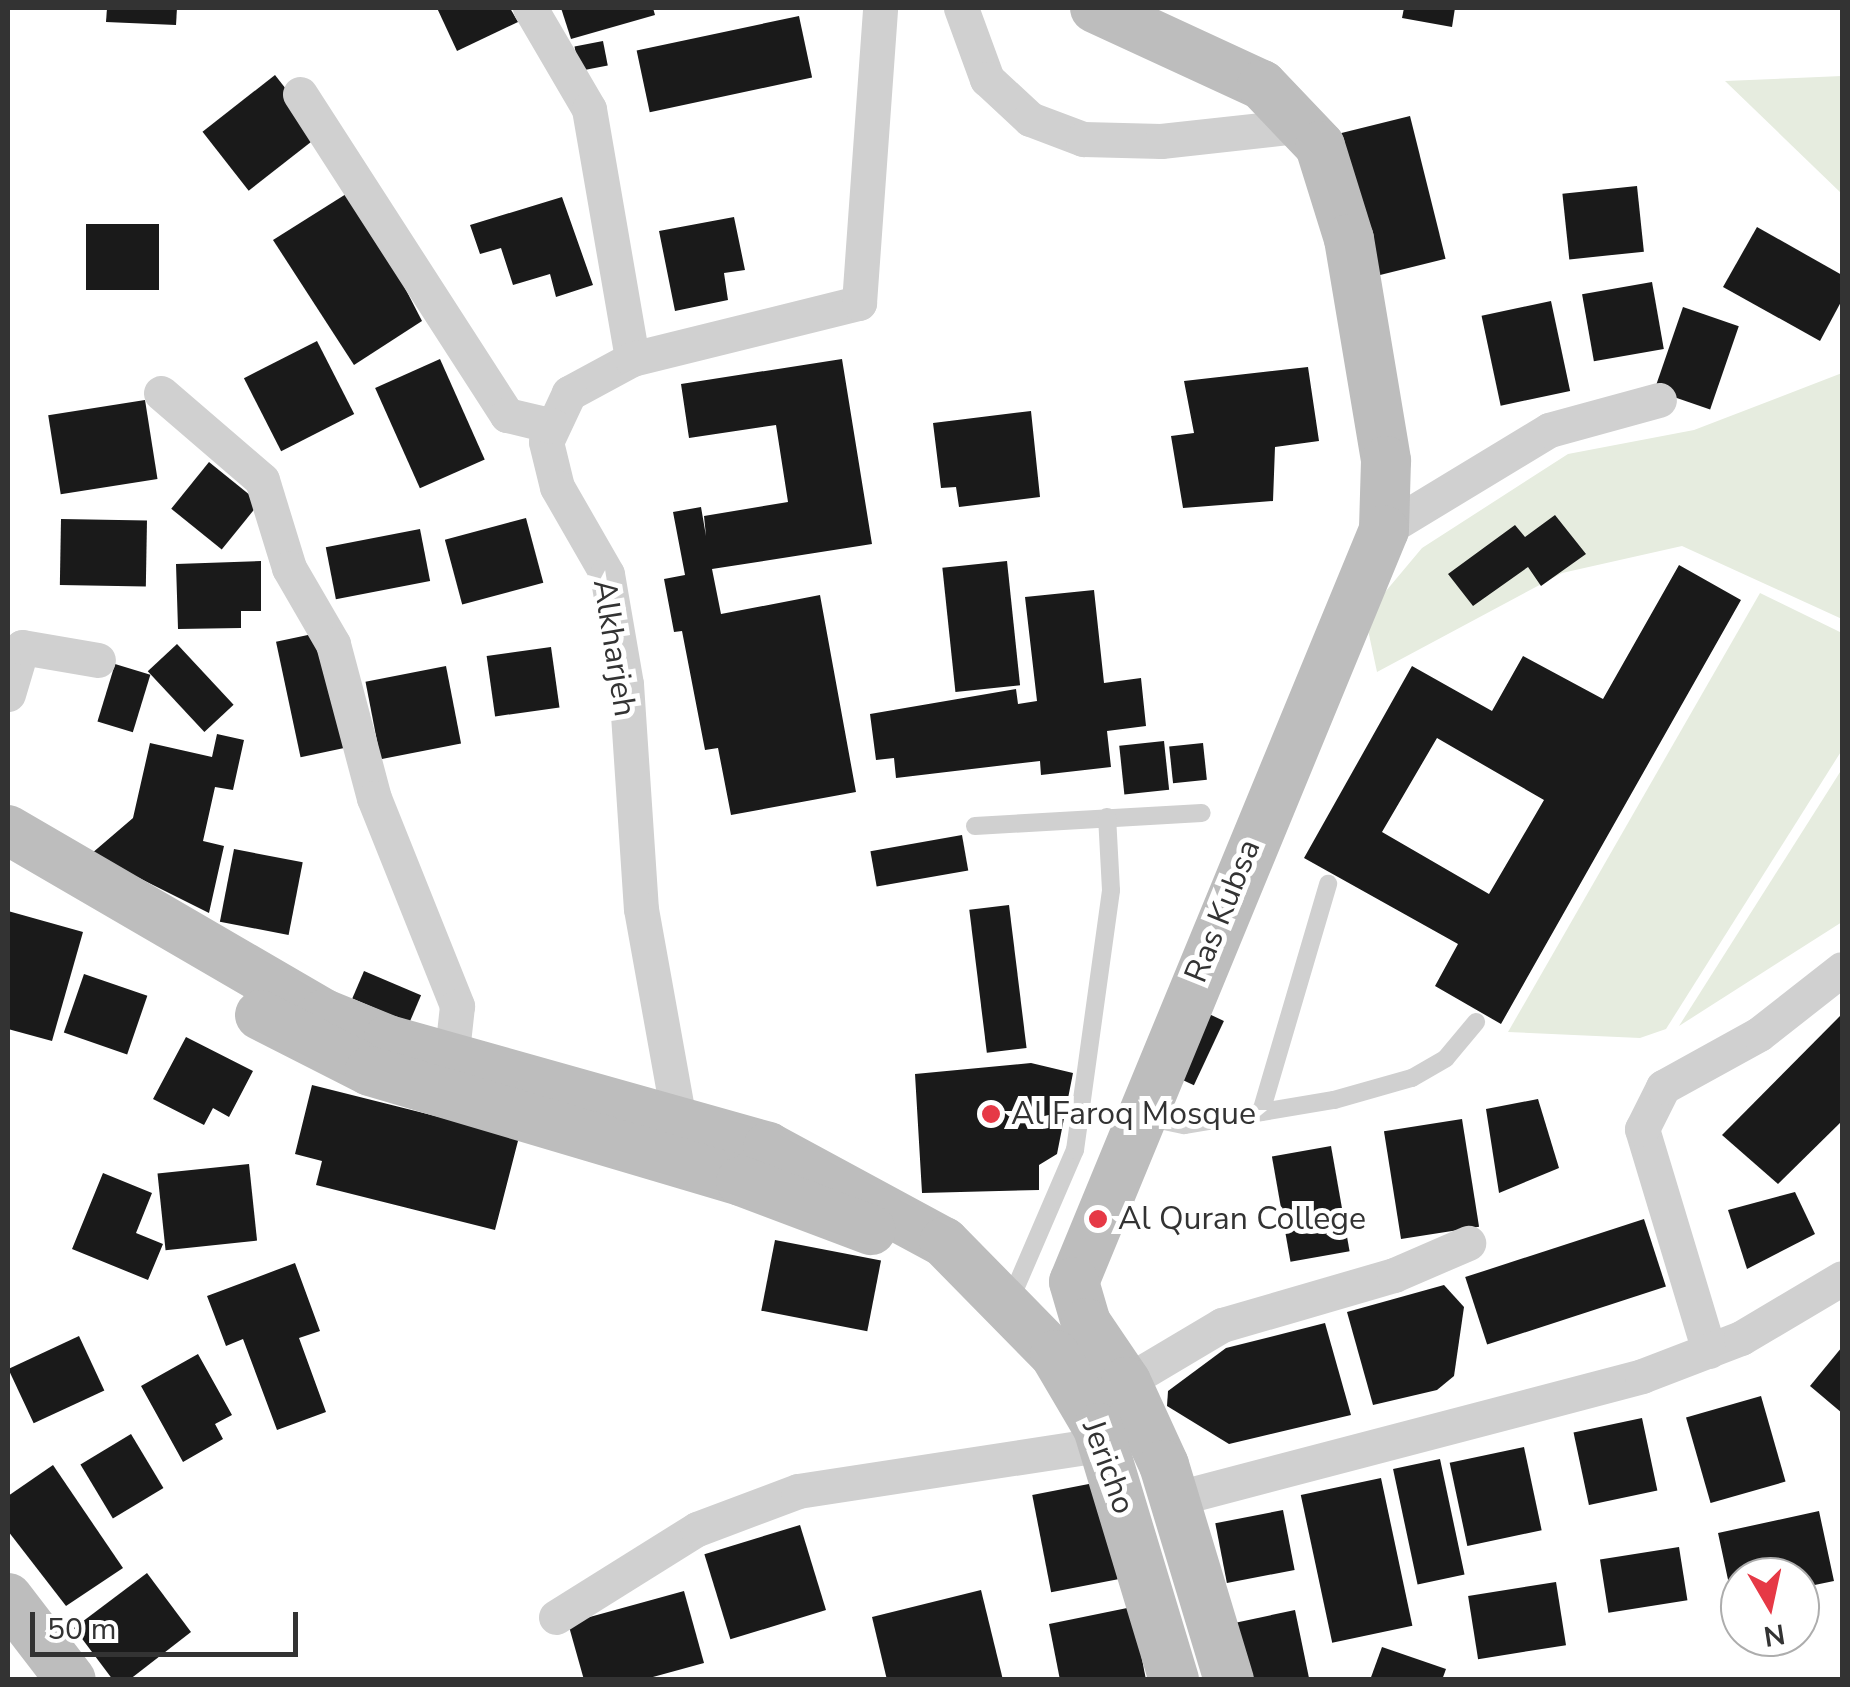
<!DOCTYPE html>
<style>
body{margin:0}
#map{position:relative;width:1850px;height:1687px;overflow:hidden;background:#fff;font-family:"Nunito Sans",sans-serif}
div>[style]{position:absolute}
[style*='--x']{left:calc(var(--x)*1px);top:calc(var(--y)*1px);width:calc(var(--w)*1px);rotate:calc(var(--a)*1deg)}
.green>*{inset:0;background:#e6ecdf}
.building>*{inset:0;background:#1a1a1a;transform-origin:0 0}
.lane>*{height:18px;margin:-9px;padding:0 9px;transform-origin:9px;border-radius:9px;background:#d0d0d0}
.street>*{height:35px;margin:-17.5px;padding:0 17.5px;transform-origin:17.5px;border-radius:17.5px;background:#d0d0d0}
.secondary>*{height:50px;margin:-25px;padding:0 25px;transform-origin:25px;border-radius:25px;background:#bdbdbd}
.dots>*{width:28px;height:28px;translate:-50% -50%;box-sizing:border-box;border:5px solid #fff;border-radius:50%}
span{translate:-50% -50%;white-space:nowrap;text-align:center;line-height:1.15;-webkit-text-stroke:10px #fff;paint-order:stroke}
.street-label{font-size:32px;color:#333}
.poi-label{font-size:32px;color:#333}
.left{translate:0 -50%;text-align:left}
.frame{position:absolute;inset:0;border:10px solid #333;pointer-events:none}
.north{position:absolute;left:1720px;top:1557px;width:100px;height:100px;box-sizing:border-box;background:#fff;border:2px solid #adadad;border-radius:50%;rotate:171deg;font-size:28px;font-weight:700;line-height:40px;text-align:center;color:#333}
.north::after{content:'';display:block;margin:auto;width:35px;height:45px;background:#e63946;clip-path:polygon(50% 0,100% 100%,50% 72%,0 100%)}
.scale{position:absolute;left:30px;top:1612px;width:268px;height:45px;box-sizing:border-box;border:5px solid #333;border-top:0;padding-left:12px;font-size:30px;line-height:35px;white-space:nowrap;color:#333;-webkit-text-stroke:8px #fff;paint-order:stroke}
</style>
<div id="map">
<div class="green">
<i style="clip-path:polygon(1842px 76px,1842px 194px,1725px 81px)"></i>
<i style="clip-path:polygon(1842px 373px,1842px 619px,1682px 546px,1562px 573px,1377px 672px,1365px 616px,1422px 548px,1568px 454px,1694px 430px)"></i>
<i style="clip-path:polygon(1760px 593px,1842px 633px,1842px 750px,1666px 1029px,1640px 1038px,1508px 1032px)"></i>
<i style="clip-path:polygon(1842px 769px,1842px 922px,1679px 1026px)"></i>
</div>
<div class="building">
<i style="clip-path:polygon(107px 8px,177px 8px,176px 25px,106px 22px)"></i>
<i style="clip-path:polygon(437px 8px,510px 8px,518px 22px,457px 51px)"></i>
<i style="clip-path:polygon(561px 8px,653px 8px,655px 15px,571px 39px)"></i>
<i style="clip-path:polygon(1404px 8px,1455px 8px,1452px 27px,1402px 18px)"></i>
<i style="left:799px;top:16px;width:63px;height:166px;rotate:78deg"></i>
<i style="left:603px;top:41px;width:25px;height:29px;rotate:79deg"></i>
<i style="left:275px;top:75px;width:75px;height:92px;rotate:52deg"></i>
<i style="left:1410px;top:116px;width:147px;height:81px;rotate:76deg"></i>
<i style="left:1637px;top:186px;width:66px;height:75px;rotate:84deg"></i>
<i style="clip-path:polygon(354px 189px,422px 321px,354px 365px,273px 240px)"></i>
<i style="clip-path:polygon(562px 197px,593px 285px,556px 297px,550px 274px,513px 285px,501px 248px,480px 254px,470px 225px)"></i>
<i style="clip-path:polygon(734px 217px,745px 270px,724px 273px,728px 300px,675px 311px,659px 231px)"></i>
<i style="left:159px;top:224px;width:66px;height:73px;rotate:90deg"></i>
<i style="clip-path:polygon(1757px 227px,1842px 275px,1842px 300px,1820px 341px,1723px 287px)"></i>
<i style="left:1652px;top:282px;width:68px;height:71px;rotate:80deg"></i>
<i style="left:1551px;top:301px;width:92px;height:71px;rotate:78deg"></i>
<i style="left:1683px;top:307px;width:59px;height:88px;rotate:19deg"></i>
<i style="left:317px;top:341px;width:82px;height:82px;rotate:63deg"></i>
<i style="left:440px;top:359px;width:110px;height:71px;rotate:66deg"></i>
<i style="clip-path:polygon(842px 359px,872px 544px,712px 569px,721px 614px,820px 595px,856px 792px,731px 815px,718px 748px,705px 750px,682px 631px,674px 632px,664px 579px,685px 575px,673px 512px,701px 507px,706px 536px,704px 516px,788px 502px,776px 425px,689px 438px,681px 384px)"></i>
<i style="clip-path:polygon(1308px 367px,1319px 441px,1275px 447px,1273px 501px,1183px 508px,1171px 436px,1194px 433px,1184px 381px)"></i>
<i style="left:145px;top:400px;width:80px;height:98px;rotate:81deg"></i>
<i style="clip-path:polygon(1031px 411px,1040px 497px,959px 507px,956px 487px,941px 488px,933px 423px)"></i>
<i style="left:209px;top:462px;width:65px;height:60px;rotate:39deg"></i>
<i style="clip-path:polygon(1555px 515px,1586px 554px,1541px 586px,1528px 567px,1473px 606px,1448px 574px,1515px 525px,1525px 537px)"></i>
<i style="left:526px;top:518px;width:67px;height:84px;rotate:75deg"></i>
<i style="left:61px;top:519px;width:86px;height:66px;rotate:1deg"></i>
<i style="left:420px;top:529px;width:53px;height:96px;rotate:79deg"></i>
<i style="clip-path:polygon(261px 561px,261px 611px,241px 611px,241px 628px,178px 629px,176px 564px)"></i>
<i style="left:1007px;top:561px;width:125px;height:65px;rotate:84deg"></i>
<i style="clip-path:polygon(evenodd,1679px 565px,1741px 600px,1501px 1024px,1435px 986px,1458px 944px,1304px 858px,1412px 666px,1492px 711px,1523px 656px,1603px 699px,1679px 565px,1437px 738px,1544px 800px,1489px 894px,1382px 832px,1437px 738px)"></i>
<i style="clip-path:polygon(1094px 590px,1104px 683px,1141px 678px,1146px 726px,1107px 731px,1111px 767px,1041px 775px,1040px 761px,896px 778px,894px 758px,876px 760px,870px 714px,1016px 689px,1018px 704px,1037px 701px,1025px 597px)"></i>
<i style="left:322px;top:632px;width:118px;height:47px;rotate:78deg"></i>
<i style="left:177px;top:644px;width:83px;height:40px;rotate:47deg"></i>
<i style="left:551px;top:647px;width:61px;height:65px;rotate:82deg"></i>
<i style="left:115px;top:664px;width:37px;height:60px;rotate:17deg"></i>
<i style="left:446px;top:666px;width:79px;height:82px;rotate:79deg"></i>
<i style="clip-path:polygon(217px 734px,244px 740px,233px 790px,215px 787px,203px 841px,224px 846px,209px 913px,91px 854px,133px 818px,150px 743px,212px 757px)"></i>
<i style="left:1164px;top:741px;width:49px;height:45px;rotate:84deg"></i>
<i style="left:1203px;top:743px;width:37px;height:34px;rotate:84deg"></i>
<i style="left:962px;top:835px;width:36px;height:93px;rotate:80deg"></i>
<i style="left:234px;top:849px;width:70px;height:74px;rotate:11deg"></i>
<i style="left:1009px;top:905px;width:144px;height:40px;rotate:83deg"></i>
<i style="clip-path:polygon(8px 911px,83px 932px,52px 1041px,8px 1029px)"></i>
<i style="left:364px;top:971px;width:62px;height:30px;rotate:23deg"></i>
<i style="left:84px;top:974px;width:67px;height:62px;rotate:19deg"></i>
<i style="left:1194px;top:1007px;width:33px;height:71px;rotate:25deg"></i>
<i style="clip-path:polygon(1842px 1014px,1842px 1121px,1778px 1184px,1722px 1135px)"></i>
<i style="clip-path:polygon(186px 1037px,253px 1071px,229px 1117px,213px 1108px,204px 1125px,153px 1099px)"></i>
<i style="clip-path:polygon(1031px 1063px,1073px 1073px,1057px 1154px,1039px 1165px,1039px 1190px,922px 1193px,915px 1074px)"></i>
<i style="clip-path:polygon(312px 1085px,519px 1137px,495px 1230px,316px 1185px,322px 1161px,295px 1154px)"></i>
<i style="clip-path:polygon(1538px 1099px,1559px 1168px,1499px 1193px,1486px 1109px)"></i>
<i style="left:1462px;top:1119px;width:109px;height:79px;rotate:81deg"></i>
<i style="left:1331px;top:1146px;width:107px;height:60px;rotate:80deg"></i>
<i style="left:249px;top:1164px;width:77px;height:92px;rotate:84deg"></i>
<i style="clip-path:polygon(103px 1173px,152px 1193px,136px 1233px,163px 1244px,148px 1280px,72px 1249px)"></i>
<i style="clip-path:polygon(1795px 1192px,1815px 1234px,1747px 1269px,1728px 1210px)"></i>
<i style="left:1644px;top:1219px;width:71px;height:188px;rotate:72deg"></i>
<i style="left:775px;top:1240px;width:108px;height:72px;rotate:11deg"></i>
<i style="clip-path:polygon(295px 1263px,320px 1331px,299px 1338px,326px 1412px,277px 1430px,243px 1339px,226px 1346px,207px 1296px)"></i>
<i style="clip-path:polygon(1444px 1285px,1464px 1307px,1454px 1376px,1437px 1390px,1373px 1405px,1347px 1312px)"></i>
<i style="clip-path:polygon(1325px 1323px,1351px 1415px,1229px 1444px,1167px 1406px,1168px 1391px,1226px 1348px)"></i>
<i style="left:79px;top:1336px;width:60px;height:78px;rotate:65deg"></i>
<i style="clip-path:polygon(1842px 1347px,1842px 1413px,1810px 1386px)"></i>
<i style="clip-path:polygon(198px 1354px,232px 1415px,215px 1424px,223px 1439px,183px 1462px,141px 1386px)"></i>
<i style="left:1761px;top:1396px;width:89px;height:78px;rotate:74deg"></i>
<i style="left:1642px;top:1418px;width:74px;height:70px;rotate:78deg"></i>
<i style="left:131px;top:1434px;width:63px;height:59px;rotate:59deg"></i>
<i style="left:1524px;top:1447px;width:85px;height:76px;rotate:78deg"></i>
<i style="left:1440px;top:1459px;width:118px;height:48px;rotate:78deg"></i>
<i style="clip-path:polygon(53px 1465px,123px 1568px,66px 1606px,8px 1531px,8px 1496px)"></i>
<i style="left:1381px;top:1478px;width:151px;height:82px;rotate:78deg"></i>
<i style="left:1099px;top:1482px;width:99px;height:68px;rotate:79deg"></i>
<i style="left:1283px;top:1510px;width:61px;height:69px;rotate:79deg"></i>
<i style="clip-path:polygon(1819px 1511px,1834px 1581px,1800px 1588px,1800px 1577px,1740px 1577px,1733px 1603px,1718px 1533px)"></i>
<i style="left:800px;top:1525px;width:89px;height:100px;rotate:73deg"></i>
<i style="left:1679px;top:1547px;width:54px;height:80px;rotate:81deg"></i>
<i style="clip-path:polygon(147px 1573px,191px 1632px,129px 1680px,113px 1680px,74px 1628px)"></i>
<i style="left:1556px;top:1582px;width:64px;height:89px;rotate:81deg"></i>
<i style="clip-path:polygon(981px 1590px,1003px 1680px,887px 1680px,872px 1617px)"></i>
<i style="clip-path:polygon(684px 1591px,704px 1663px,642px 1680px,584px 1680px,568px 1623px)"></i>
<i style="clip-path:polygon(1132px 1607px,1146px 1680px,1060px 1680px,1049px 1624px)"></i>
<i style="clip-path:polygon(1295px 1610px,1309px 1678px,1237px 1680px,1225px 1625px)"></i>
<i style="clip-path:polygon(1382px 1647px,1446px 1669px,1442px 1680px,1370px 1680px)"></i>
</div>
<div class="lane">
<i style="--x:975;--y:826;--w:227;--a:-3.3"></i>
<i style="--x:1261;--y:1112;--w:238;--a:-73.6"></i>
<i style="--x:1145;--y:1117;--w:40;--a:12"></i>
<i style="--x:1184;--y:1125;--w:152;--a:-9.5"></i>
<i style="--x:1334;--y:1100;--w:81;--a:-15.8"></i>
<i style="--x:1412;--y:1078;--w:39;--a:-30"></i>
<i style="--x:1446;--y:1058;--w:47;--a:-50.2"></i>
<i style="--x:1009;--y:1303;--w:167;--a:-66.7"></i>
<i style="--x:1075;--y:1150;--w:262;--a:-82.1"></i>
<i style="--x:1111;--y:890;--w:73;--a:-93.1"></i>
</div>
<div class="street">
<i style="--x:530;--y:8;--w:117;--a:59.7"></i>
<i style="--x:589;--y:109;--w:254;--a:80.2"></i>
<i style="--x:632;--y:359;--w:72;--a:151.6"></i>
<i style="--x:569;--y:393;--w:54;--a:115.1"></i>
<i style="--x:546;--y:442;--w:46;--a:76.3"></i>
<i style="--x:557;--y:487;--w:100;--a:60.1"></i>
<i style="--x:607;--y:574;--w:112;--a:80.2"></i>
<i style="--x:626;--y:684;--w:225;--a:86.2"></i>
<i style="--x:641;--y:909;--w:214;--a:79.8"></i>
<i style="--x:961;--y:8;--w:76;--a:69.9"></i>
<i style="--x:987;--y:79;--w:59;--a:42.9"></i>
<i style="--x:1030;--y:119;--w:57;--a:20.7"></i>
<i style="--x:1083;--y:139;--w:78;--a:1.5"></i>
<i style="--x:1161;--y:141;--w:146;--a:-6.3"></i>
<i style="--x:300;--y:94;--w:382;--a:57.2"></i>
<i style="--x:507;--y:415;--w:47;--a:13.4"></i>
<i style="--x:632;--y:359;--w:234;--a:-13.9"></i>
<i style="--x:859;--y:303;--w:296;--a:-85.9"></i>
<i style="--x:161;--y:393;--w:133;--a:40.7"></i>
<i style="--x:262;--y:480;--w:92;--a:72.9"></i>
<i style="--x:289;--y:568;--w:88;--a:59.9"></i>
<i style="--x:333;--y:644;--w:159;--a:75.1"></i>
<i style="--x:374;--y:798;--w:224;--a:68.2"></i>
<i style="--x:457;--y:1006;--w:72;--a:96.3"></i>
<i style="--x:1384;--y:530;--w:193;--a:-31.2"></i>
<i style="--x:1549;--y:430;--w:114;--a:-15.3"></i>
<i style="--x:8;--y:694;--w:49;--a:-73.4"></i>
<i style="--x:22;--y:647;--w:77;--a:9.7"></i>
<i style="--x:1709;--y:1351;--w:232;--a:-106.8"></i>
<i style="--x:1642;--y:1129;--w:47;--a:-63.4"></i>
<i style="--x:1663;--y:1087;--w:110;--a:-28.9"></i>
<i style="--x:1759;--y:1034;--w:105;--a:-38.1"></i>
<i style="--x:1126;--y:1382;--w:112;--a:-30.7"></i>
<i style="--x:1222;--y:1325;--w:179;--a:-16.2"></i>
<i style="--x:1394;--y:1275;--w:81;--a:-23.4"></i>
<i style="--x:1174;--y:1499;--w:484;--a:-14.7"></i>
<i style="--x:1642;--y:1376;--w:106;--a:-21"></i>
<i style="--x:1741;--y:1338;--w:117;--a:-30.7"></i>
<i style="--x:556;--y:1617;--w:166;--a:-32"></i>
<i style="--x:697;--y:1529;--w:108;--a:-20.6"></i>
<i style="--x:798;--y:1491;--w:310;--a:-8.7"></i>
</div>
<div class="secondary">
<i style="--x:1095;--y:8;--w:184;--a:24.8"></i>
<i style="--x:1262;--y:85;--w:84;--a:46.4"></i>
<i style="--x:1320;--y:146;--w:97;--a:72.7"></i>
<i style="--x:1349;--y:239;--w:225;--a:80.5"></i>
<i style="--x:1386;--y:461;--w:69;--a:91.7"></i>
<i style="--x:1384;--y:530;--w:813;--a:112.4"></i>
<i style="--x:1074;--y:1282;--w:43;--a:73.7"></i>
<i style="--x:1086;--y:1323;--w:71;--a:55.9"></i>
<i style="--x:1126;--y:1382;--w:91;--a:65.4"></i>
<i style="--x:1164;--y:1465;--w:225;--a:73.2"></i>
<i style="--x:8;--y:830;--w:366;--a:30.2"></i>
<i style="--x:324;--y:1014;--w:69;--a:22.1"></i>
<i style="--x:388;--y:1040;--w:395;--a:15.7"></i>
<i style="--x:768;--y:1147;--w:200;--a:28.4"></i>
<i style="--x:944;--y:1242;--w:158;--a:45.5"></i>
<i style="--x:1055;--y:1355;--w:85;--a:59.5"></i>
<i style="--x:1098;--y:1428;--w:263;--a:73.2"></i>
<i style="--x:260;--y:1015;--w:123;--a:27"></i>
<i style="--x:370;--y:1071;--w:387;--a:16.5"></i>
<i style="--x:741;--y:1181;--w:139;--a:20.7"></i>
<i style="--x:8;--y:1598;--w:103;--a:52.5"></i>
</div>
<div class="dots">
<i style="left:991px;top:1114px;background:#e63946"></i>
<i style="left:1098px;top:1219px;background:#e63946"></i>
</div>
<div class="street-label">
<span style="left:614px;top:648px;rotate:81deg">Alkharjeh</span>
<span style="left:1223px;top:911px;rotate:-68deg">Ras Kubsa</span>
<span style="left:1108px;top:1467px;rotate:70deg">Jericho</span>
</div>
<div class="poi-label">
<span class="left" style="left:1011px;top:1114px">Al Faroq Mosque</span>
<span class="left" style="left:1118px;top:1219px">Al Quran College</span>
</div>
<div class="frame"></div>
<div class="north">N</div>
<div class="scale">50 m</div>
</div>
